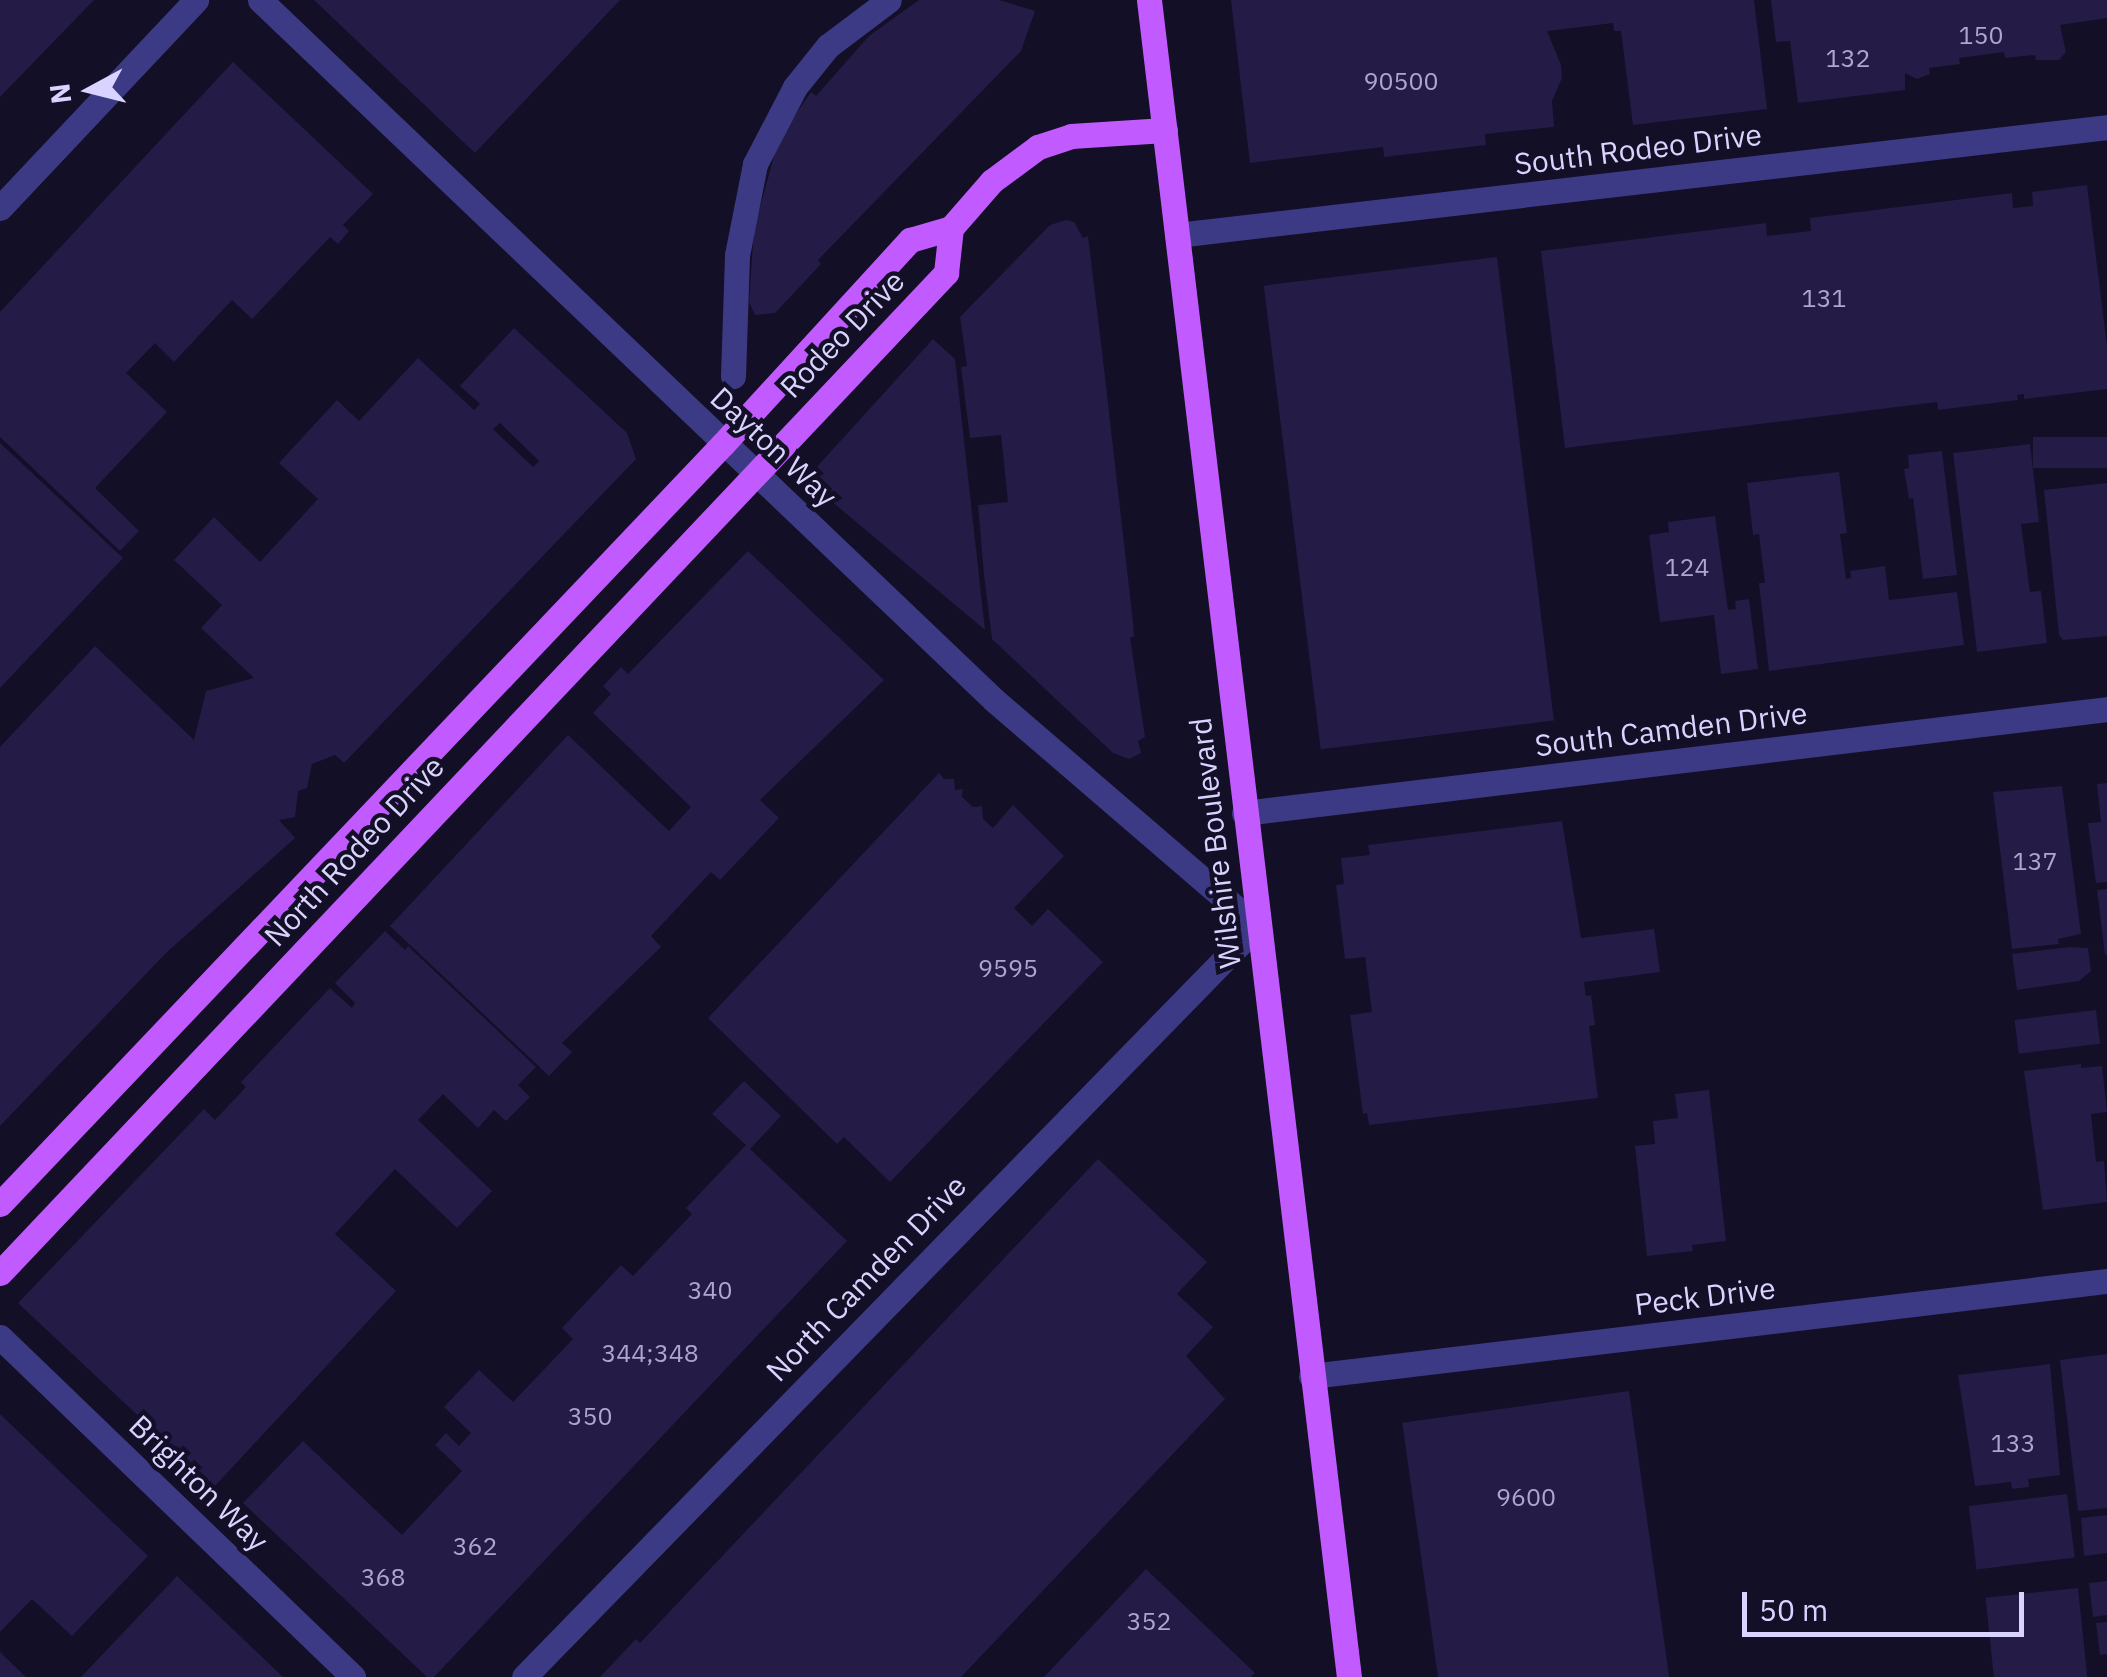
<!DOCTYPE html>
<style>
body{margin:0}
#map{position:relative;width:2107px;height:1677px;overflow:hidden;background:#130f26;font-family:"IBM Plex Sans",sans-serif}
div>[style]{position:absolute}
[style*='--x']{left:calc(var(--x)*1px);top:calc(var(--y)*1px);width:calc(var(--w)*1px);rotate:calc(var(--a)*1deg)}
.building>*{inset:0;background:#241b47;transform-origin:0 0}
.minor>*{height:25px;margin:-12.5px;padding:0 12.5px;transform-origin:12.5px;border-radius:12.5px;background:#3d3a85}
.major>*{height:25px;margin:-12.5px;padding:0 12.5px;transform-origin:12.5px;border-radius:12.5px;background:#c25bff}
span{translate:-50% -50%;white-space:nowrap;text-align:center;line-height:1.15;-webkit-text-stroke:9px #130f26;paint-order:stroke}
.number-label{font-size:25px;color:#aca6d1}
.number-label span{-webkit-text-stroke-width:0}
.street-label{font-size:30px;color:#d9d4ff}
.north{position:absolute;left:40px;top:40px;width:100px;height:100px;-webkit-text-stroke:8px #130f26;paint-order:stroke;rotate:263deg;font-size:28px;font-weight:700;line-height:40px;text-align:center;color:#d9d4ff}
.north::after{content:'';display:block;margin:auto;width:35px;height:45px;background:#d9d4ff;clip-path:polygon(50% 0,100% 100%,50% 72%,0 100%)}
.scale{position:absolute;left:1742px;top:1592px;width:282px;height:45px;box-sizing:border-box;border:5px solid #d9d4ff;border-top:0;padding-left:12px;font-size:30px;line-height:35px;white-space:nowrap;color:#d9d4ff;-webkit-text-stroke:8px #130f26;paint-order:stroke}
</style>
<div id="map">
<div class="building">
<i style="clip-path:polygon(0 0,94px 0,0 97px)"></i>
<i style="clip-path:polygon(314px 0,620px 0,475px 153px)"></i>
<i style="clip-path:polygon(919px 0,999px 0,1035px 11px,1021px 51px,818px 260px,821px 264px,775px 313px,755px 315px,749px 302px,754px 229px,779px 138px,811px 92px,816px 96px,869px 36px)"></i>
<i style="clip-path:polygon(1231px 0,1754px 0,1767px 109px,1633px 125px,1621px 31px,1614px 31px,1613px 23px,1547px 31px,1561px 65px,1562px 78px,1552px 101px,1554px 127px,1485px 134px,1486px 145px,1384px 157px,1383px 147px,1250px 163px)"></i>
<i style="clip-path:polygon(1771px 0,2107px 0,2107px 18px,2060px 25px,2066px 52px,2059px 60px,2036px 60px,2035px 55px,2005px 58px,2004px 52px,1959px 58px,1960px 64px,1929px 68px,1930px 74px,1917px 79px,1905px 73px,1905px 90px,1798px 103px,1790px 41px,1776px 42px)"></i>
<i style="clip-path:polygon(233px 62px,373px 194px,343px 225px,349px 231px,338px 244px,330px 237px,252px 319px,232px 300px,174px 362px,155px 343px,126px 373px,167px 412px,95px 488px,139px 531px,120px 551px,0 437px,0 312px)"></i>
<i style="clip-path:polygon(2087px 185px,2107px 346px,2107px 389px,2024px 399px,2024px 394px,2017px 395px,2018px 400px,1938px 410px,1937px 402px,1565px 448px,1541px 251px,1766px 223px,1767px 236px,1811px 231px,1810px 218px,2012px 193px,2013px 208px,2033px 206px,2032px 192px)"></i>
<i style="clip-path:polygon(1066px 220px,1074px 222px,1083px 238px,1088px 236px,1102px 351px,1133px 622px,1134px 637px,1130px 637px,1145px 737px,1138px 741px,1141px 753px,1129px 759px,1113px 753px,992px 639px,984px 575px,978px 505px,1008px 502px,1001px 435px,970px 438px,961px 367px,967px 366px,960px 317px,1050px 225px)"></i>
<i style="left:1497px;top:257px;width:467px;height:235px;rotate:83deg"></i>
<i style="clip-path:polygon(evenodd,514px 328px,627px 433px,636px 459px,344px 763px,335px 755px,312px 764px,307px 788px,298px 791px,295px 817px,279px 820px,295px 838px,167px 952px,0 1126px,0 747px,95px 646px,194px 740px,206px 691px,254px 678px,201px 628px,222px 605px,174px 560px,214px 517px,260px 562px,318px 499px,279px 463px,337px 400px,359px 421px,418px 358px,474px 410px,480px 404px,460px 386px,514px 328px,500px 423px,539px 461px,533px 467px,493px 429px,500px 423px)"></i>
<i style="clip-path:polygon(933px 339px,955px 359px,985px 630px,824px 495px,815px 469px)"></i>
<i style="left:2107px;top:437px;width:31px;height:74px;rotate:90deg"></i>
<i style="clip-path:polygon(0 443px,123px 558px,0 688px)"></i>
<i style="clip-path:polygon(2030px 444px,2039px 522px,2021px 524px,2030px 592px,2041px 591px,2047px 643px,1977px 652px,1953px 453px)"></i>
<i style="clip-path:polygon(1942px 451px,1957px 575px,1923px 579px,1913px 498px,1909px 499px,1904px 469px,1909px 468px,1908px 455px)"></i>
<i style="clip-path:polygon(1839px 472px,1847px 533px,1840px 534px,1846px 579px,1851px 578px,1850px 571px,1885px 566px,1889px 600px,1957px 592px,1964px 645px,1769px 671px,1759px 583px,1765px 583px,1759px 534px,1753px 535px,1747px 483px)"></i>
<i style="clip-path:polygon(2107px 483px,2107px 636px,2063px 640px,2059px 635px,2044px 490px)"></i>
<i style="clip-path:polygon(1715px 516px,1728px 610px,1736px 609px,1735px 601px,1749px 599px,1758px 669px,1721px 674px,1714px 615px,1660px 622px,1649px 535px,1669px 532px,1668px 522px)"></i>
<i style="clip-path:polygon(748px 551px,884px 680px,760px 800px,779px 818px,720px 880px,711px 872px,651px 936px,661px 947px,562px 1043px,572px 1052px,549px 1076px,390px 926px,568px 735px,669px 831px,691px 807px,593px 713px,611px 694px,603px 686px,621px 667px,628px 674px)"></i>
<i style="clip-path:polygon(939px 773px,944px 779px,954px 779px,955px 790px,963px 789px,962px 797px,973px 807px,982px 806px,983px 819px,993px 828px,1013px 805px,1064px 856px,1014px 908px,1032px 926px,1048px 909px,1103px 962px,890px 1182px,844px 1137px,837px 1144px,708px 1018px)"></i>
<i style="clip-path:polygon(2107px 783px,2107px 882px,2096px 883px,2088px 823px,2101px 822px,2097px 784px)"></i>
<i style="clip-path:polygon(2062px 786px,2081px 934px,2058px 939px,2059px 944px,2012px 949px,1993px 792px)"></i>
<i style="clip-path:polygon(1562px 821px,1581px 938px,1654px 929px,1660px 972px,1584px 982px,1586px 996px,1591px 995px,1595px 1025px,1589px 1026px,1598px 1098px,1369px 1125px,1367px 1113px,1363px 1114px,1350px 1015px,1372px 1012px,1365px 957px,1345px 959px,1336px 885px,1344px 884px,1341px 858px,1370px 855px,1368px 845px)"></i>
<i style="clip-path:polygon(2107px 889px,2107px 955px,2105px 955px,2097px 890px)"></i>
<i style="clip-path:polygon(385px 931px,405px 950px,408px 946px,536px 1067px,518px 1085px,530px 1097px,506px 1121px,494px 1110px,478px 1128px,443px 1094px,418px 1120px,492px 1191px,457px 1228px,395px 1169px,335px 1234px,396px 1291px,214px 1487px,18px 1303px,204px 1109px,215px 1120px,246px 1087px,241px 1082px,330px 988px,352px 1008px,355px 1003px,335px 983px)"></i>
<i style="clip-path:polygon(2069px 947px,2088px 948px,2091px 971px,2079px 981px,2017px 990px,2012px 954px)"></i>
<i style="left:2096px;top:1010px;width:34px;height:82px;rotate:83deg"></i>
<i style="clip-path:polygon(2081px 1064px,2081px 1068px,2102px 1066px,2107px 1112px,2091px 1114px,2096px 1162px,2104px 1161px,2107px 1202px,2043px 1210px,2024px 1071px)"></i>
<i style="clip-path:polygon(744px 1081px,781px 1116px,750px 1149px,847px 1241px,434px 1677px,427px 1677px,243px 1503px,303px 1441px,402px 1535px,462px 1471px,435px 1445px,446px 1433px,459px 1446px,471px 1433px,444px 1407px,479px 1370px,513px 1402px,573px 1339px,562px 1328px,621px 1265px,633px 1276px,692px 1214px,686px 1208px,746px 1145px,712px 1114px)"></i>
<i style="clip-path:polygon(1709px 1090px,1726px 1241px,1692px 1245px,1693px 1251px,1647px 1256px,1635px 1146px,1655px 1144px,1653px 1121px,1678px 1118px,1675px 1094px)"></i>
<i style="clip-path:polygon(1098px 1159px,1207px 1262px,1177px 1294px,1213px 1327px,1186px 1356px,1225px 1399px,961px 1677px,600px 1677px,636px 1639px,640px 1643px)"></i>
<i style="clip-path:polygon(2107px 1354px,2107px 1508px,2078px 1511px,2060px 1360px)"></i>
<i style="clip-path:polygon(2050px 1364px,2060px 1475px,2028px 1479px,2029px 1487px,2012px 1489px,2011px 1482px,1975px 1486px,1958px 1375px)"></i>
<i style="left:1629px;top:1391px;width:289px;height:229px;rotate:82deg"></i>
<i style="clip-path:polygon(0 1414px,148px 1556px,72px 1636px,32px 1599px,0 1632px)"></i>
<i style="left:2067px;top:1494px;width:64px;height:99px;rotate:83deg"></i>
<i style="clip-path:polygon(2107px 1515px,2107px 1553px,2084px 1556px,2081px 1518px)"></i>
<i style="clip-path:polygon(1146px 1569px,1255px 1673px,1251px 1677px,1044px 1677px)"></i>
<i style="clip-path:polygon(177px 1576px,283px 1677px,81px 1677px)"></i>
<i style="clip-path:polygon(2107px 1581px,2107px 1615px,2093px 1617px,2089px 1583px)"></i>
<i style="left:2078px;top:1588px;width:90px;height:93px;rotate:84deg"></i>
<i style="clip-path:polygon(2107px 1622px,2107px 1654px,2100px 1655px,2096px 1623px)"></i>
<i style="clip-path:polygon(0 1652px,26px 1677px,0 1677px)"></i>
</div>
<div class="minor">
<i style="--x:260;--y:0;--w:1014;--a:43.64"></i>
<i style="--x:994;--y:700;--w:347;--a:40.7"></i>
<i style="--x:1257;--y:926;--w:1049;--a:134.31"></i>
<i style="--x:0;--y:208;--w:286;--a:-46.7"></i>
<i style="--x:1177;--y:235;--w:936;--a:-6.62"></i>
<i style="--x:733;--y:376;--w:121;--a:-88.1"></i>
<i style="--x:737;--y:255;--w:93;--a:-78.8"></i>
<i style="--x:755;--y:164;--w:87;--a:-62.5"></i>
<i style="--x:795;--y:87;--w:53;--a:-51.2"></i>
<i style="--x:828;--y:46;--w:76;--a:-37"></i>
<i style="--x:1244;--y:813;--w:869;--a:-6.87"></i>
<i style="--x:0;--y:1337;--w:490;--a:43.9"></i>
<i style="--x:1311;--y:1376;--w:802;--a:-6.81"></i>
</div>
<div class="major">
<i style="--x:1149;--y:0;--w:1689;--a:83.2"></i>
<i style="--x:0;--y:1204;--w:1049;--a:-46.43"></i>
<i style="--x:723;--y:444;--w:277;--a:-47.5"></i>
<i style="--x:910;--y:240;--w:43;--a:-16.3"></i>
<i style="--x:951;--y:228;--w:62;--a:-48.9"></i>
<i style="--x:992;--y:181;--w:57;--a:-36.5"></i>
<i style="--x:1038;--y:147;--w:35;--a:-18"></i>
<i style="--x:1071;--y:136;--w:94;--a:-3.7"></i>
<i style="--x:0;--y:1273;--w:1377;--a:-46.59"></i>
<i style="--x:946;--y:273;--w:45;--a:-83.7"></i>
</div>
<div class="number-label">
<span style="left:1981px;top:35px">150</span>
<span style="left:1848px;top:58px">132</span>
<span style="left:1401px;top:81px">90500</span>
<span style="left:1824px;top:298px">131</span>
<span style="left:1687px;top:567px">124</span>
<span style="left:2035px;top:861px">137</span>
<span style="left:1008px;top:968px">9595</span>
<span style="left:710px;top:1290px">340</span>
<span style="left:650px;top:1353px">344;348</span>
<span style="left:590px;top:1416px">350</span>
<span style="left:2013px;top:1443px">133</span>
<span style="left:1526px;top:1497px">9600</span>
<span style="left:475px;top:1546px">362</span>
<span style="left:383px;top:1577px">368</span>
<span style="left:1149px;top:1621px">352</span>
</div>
<div class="street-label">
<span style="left:1638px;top:149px;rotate:-7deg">South Rodeo Drive</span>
<span style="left:842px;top:334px;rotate:-46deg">Rodeo Drive</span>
<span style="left:774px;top:447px;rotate:43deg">Dayton Way</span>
<span style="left:1671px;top:729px;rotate:-7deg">South Camden Drive</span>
<span style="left:1215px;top:843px;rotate:-97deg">Wilshire Boulevard</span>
<span style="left:354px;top:851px;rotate:-47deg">North Rodeo Drive</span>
<span style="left:866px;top:1278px;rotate:-46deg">North Camden Drive</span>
<span style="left:1705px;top:1296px;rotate:-7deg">Peck Drive</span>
<span style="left:199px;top:1483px;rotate:44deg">Brighton Way</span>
</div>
<div class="north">N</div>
<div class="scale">50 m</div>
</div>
